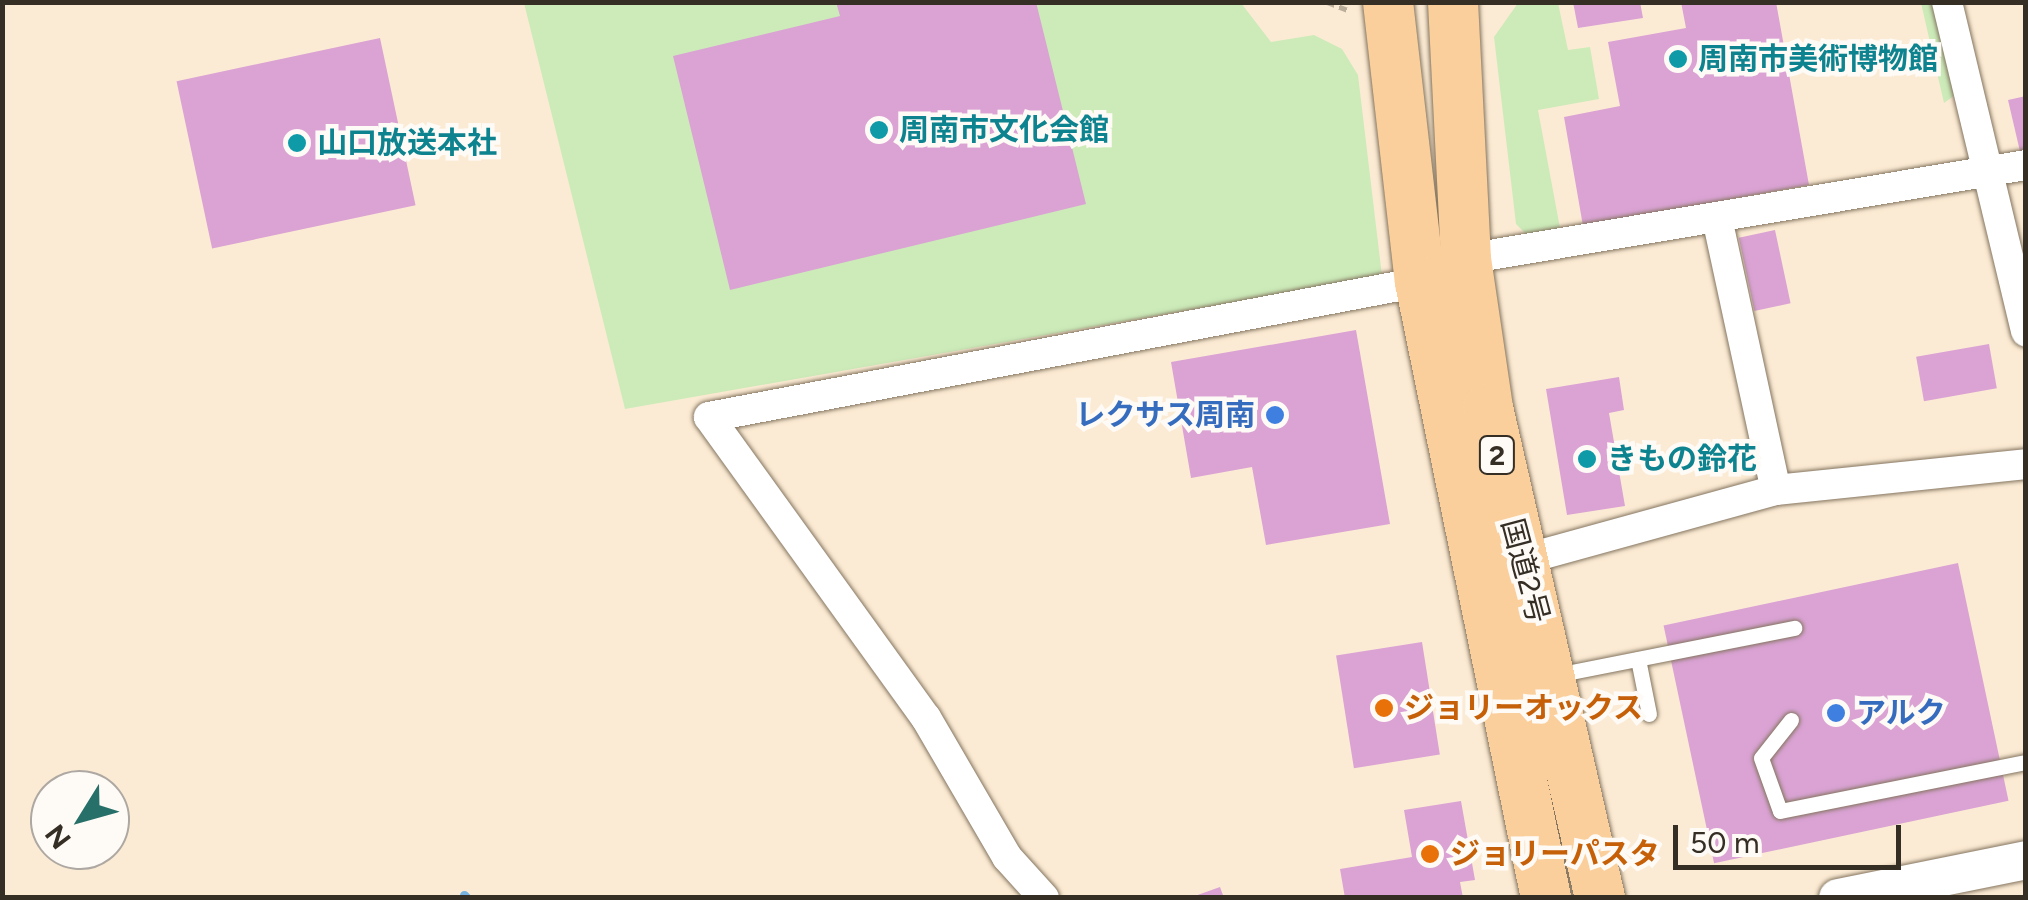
<!DOCTYPE html>
<meta charset="utf-8">
<style>
body{margin:0}
#map{position:relative;width:2028px;height:900px;overflow:hidden;background:#fcebd4;font-family:Figtree,"Noto Sans JP",sans-serif}
div>[style]{position:absolute}
[style*='--x']{left:calc(var(--x)*1px);top:calc(var(--y)*1px);width:calc(var(--w)*1px);rotate:calc(var(--a)*1deg)}
.green>*{inset:0;background:#ccebb9}
.stream>*{height:9px;margin:-4.5px;padding:0 4.5px;transform-origin:4.5px;border-radius:4.5px;background:#77b2e0}
.building>*{inset:0;background:#daa3d4;transform-origin:0 0}
.path>*{height:5px;margin-top:-2.5px;transform-origin:0;background:repeating-linear-gradient(90deg,#baad9a 0 8px,transparent 0 13px)}
.roads{filter:drop-shadow(0 0 2px #847560) drop-shadow(0 0 2px #847560)}
.service>*{height:15px;margin:-7.5px;padding:0 7.5px;transform-origin:7.5px;border-radius:7.5px;background:#fff}
.minor>*{height:30px;margin:-15px;padding:0 15px;transform-origin:15px;border-radius:15px;background:#fff}
.tertiary>*{height:38px;margin:-19px;padding:0 19px;transform-origin:19px;border-radius:19px;background:#fff}
.trunk>*{height:50px;margin:-25px;padding:0 25px;transform-origin:25px;border-radius:25px;background:#facf9b}
.dots>*{width:28px;height:28px;translate:-50% -50%;box-sizing:border-box;border:5px solid #fefaf6;border-radius:50%}
span{translate:-50% -50%;white-space:nowrap;text-align:center;line-height:1.15;-webkit-text-stroke:9px #fefaf6;paint-order:stroke}
.shield-label span{padding:2px 8px;background:#fefaf6;border:2px solid;border-radius:8px;-webkit-text-stroke-width:0}
.shield-label{font-size:28px;color:#352e25;font-weight:700}
.culture-label{font-size:30px;color:#0d838f;font-weight:700}
.left{translate:0 -50%;text-align:left}
.shop-label{font-size:30px;color:#366cbe;font-weight:700}
.right{translate:-100% -50%;text-align:right}
.street-label{font-size:30px;color:#352e25}
.food-label{font-size:30px;color:#c56008;font-weight:700}
.frame{position:absolute;inset:0;border:5px solid #352e25;pointer-events:none}
.north{position:absolute;left:30px;top:770px;width:100px;height:100px;box-sizing:border-box;background:#fefaf6;border:2px solid #aea8a2;border-radius:50%;rotate:233deg;font-size:28px;font-weight:700;line-height:40px;text-align:center;color:#352e25}
.north::after{content:'';display:block;margin:auto;width:35px;height:45px;background:#27706a;clip-path:polygon(50% 0,100% 100%,50% 72%,0 100%)}
.scale{position:absolute;left:1673px;top:825px;width:228px;height:45px;box-sizing:border-box;border:5px solid #352e25;border-top:0;padding-left:12px;font-size:30px;line-height:35px;white-space:nowrap;color:#352e25;-webkit-text-stroke:8px #fefaf6;paint-order:stroke}
</style>
<div id="map">
<div class="green">
<i style="clip-path:polygon(524px 3px,1241px 3px,1271px 42px,1314px 35px,1342px 49px,1358px 75px,1382px 276px,625px 409px)"></i>
<i style="clip-path:polygon(1518px 3px,1558px 3px,1568px 50px,1590px 47px,1599px 99px,1538px 110px,1563px 244px,1532px 240px,1516px 224px,1494px 37px)"></i>
<i style="clip-path:polygon(1921px 3px,1936px 3px,1955px 95px,1944px 103px)"></i>
</div>
<div class="stream">
<i style="--x:464;--y:895;--w:4;--a:45"></i>
</div>
<div class="building">
<i style="clip-path:polygon(836px 2px,1036px 2px,1086px 204px,730px 290px,673px 56px,840px 16px)"></i>
<i style="clip-path:polygon(1573px 2px,1640px 2px,1643px 18px,1578px 28px)"></i>
<i style="clip-path:polygon(1681px 2px,1776px 2px,1809px 185px,1583px 226px,1564px 117px,1620px 106px,1608px 42px,1686px 28px)"></i>
<i style="left:380px;top:38px;width:171px;height:208px;rotate:78deg"></i>
<i style="clip-path:polygon(2026px 96px,2026px 159px,2022px 160px,2008px 100px)"></i>
<i style="left:1775px;top:230px;width:75px;height:37px;rotate:78deg"></i>
<i style="clip-path:polygon(1356px 330px,1390px 524px,1266px 545px,1252px 467px,1191px 478px,1171px 362px)"></i>
<i style="left:1989px;top:344px;width:45px;height:74px;rotate:80deg"></i>
<i style="clip-path:polygon(1619px 377px,1624px 410px,1609px 413px,1625px 506px,1567px 515px,1546px 389px)"></i>
<i style="left:1958px;top:563px;width:243px;height:301px;rotate:78deg"></i>
<i style="left:1422px;top:642px;width:114px;height:87px;rotate:81deg"></i>
<i style="clip-path:polygon(1461px 801px,1475px 880px,1460px 882px,1463px 898px,1345px 898px,1340px 869px,1412px 857px,1404px 810px)"></i>
<i style="clip-path:polygon(1220px 887px,1224px 898px,1192px 898px,1192px 897px)"></i>
</div>
<div class="path">
<i style="--x:1327;--y:2;--w:22;--a:21"></i>
</div>
<div class="roads">
<div class="service">
<i style="--x:1638;--y:659;--w:56;--a:78.7"></i>
<i style="--x:1556;--y:675;--w:243;--a:-11.2"></i>
<i style="--x:1791;--y:720;--w:48;--a:128.3"></i>
<i style="--x:1761;--y:758;--w:56;--a:70.3"></i>
<i style="--x:1780;--y:811;--w:251;--a:-11.3"></i>
</div>
<div class="minor">
<i style="--x:1947;--y:2;--w:339;--a:76.5"></i>
<i style="--x:1717;--y:218;--w:278;--a:77.8"></i>
<i style="--x:1466;--y:259;--w:568;--a:-9.53"></i>
<i style="--x:1518;--y:561;--w:268;--a:-15.4"></i>
<i style="--x:1776;--y:490;--w:251;--a:-5.9"></i>
<i style="--x:1044;--y:898;--w:55;--a:-132.1"></i>
<i style="--x:1007;--y:857;--w:161;--a:-120.2"></i>
<i style="--x:926;--y:718;--w:371;--a:-125.8"></i>
<i style="--x:709;--y:417;--w:724;--a:-10.75"></i>
</div>
<div class="tertiary">
<i style="--x:1838;--y:898;--w:192;--a:-11.4"></i>
</div>
<div class="trunk">
<i style="--x:1388;--y:2;--w:282;--a:83.5"></i>
<i style="--x:1420;--y:282;--w:629;--a:78.44"></i>
<i style="--x:1453;--y:2;--w:257;--a:87.1"></i>
<i style="--x:1466;--y:259;--w:151;--a:81.6"></i>
<i style="--x:1488;--y:408;--w:503;--a:77.12"></i>
</div>
</div>
<div class="dots">
<i style="left:1678px;top:59px;background:#0f9aa8"></i>
<i style="left:879px;top:130px;background:#0f9aa8"></i>
<i style="left:297px;top:143px;background:#0f9aa8"></i>
<i style="left:1275px;top:415px;background:#3f7fe0"></i>
<i style="left:1587px;top:459px;background:#0f9aa8"></i>
<i style="left:1384px;top:708px;background:#e8710a"></i>
<i style="left:1836px;top:713px;background:#3f7fe0"></i>
<i style="left:1430px;top:854px;background:#e8710a"></i>
</div>
<div class="shield-label">
<span style="left:1497px;top:455px">2</span>
</div>
<div class="culture-label">
<span class="left" style="left:1698px;top:59px">周南市美術博物館</span>
<span class="left" style="left:899px;top:130px">周南市文化会館</span>
<span class="left" style="left:317px;top:143px">山口放送本社</span>
<span class="left" style="left:1607px;top:459px">きもの鈴花</span>
</div>
<div class="shop-label">
<span class="right" style="left:1255px;top:415px">レクサス周南</span>
<span class="left" style="left:1856px;top:713px">アルク</span>
</div>
<div class="street-label">
<span style="left:1525px;top:571px;rotate:75deg">国道2号</span>
</div>
<div class="food-label">
<span class="left" style="left:1404px;top:708px">ジョリーオックス</span>
<span class="left" style="left:1450px;top:854px">ジョリーパスタ</span>
</div>
<div class="frame"></div>
<div class="north">N</div>
<div class="scale">50 m</div>
</div>
